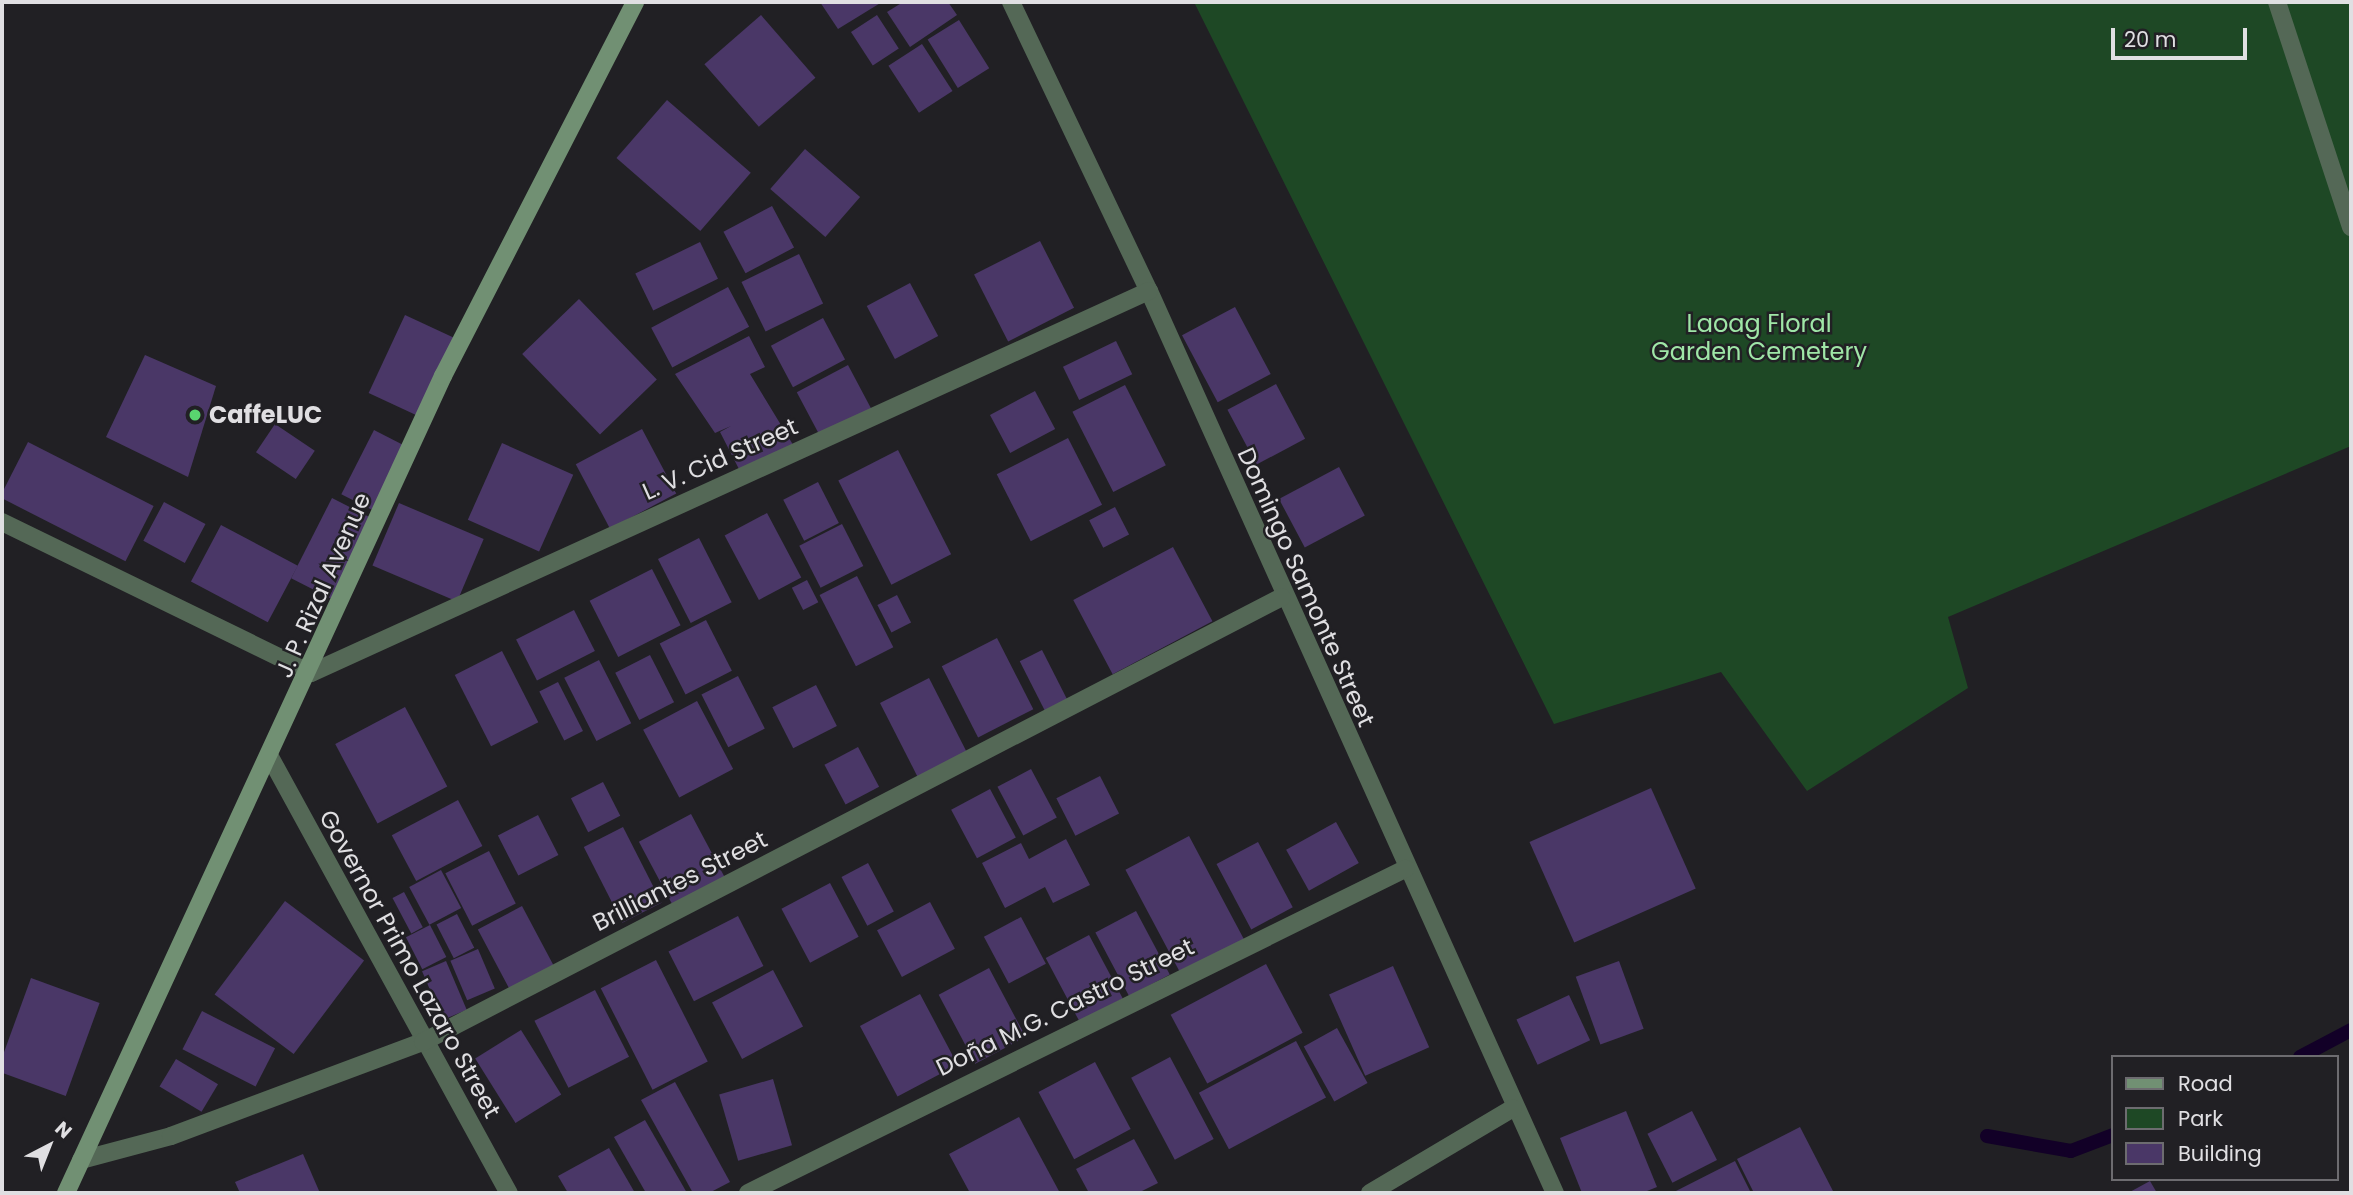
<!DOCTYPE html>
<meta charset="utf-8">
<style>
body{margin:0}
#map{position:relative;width:2353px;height:1195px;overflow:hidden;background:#212024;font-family:Poppins,sans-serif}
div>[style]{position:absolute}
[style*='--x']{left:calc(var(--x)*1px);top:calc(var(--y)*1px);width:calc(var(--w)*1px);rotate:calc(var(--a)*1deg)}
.green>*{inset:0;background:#1e4825}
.stream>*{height:14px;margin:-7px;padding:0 7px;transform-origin:7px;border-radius:7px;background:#120027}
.building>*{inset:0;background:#4a3767;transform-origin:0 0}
.minor>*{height:18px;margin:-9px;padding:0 9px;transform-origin:9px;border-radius:9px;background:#546856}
.secondary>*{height:18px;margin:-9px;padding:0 9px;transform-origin:9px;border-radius:9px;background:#719073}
.dots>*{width:19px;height:19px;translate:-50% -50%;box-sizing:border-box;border:4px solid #212024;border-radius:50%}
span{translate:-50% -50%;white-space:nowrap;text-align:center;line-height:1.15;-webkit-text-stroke:5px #212024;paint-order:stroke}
.park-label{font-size:24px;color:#9fe6a7}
.poi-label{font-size:24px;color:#e0dfe2;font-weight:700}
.left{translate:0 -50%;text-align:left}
.street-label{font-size:24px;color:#e0dfe2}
.frame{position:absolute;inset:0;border:4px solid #e0dfe2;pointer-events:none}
.legend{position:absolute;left:2111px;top:1055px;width:228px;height:126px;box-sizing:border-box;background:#212024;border:2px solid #6d6c70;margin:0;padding:9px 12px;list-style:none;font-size:21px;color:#e0dfe2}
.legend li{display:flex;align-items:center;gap:14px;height:35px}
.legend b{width:35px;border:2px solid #6d6c70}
.north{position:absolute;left:14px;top:1111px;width:70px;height:70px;-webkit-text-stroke:5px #212024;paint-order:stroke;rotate:42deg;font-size:19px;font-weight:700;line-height:28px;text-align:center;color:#e0dfe2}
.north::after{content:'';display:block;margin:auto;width:24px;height:32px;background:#e0dfe2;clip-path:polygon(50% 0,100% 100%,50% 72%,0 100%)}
.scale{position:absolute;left:2111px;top:28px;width:136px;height:32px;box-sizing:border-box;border:4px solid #e0dfe2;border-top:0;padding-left:9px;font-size:21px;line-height:24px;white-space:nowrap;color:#e0dfe2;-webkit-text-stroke:5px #212024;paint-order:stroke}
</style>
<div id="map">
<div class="green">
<i style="clip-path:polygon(1194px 2px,2351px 2px,2351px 446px,1948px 617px,1968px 688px,1807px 791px,1721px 672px,1554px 724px)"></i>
</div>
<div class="stream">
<i style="--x:2300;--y:1057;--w:58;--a:-27.9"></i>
<i style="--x:1987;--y:1136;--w:85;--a:10.1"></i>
<i style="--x:2071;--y:1151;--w:45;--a:-20.9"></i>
</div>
<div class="building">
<i style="clip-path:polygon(820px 2px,882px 2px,838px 29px)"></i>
<i style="clip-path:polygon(903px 2px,948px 2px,957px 15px,910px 47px,887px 12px)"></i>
<i style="left:761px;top:15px;width:83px;height:75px;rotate:49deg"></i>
<i style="left:877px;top:15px;width:40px;height:31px;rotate:57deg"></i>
<i style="left:959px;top:20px;width:57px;height:37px;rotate:58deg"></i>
<i style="left:922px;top:44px;width:56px;height:40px;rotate:57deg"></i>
<i style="left:667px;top:100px;width:111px;height:77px;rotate:41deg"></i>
<i style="left:805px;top:149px;width:73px;height:53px;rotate:41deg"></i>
<i style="left:772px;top:206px;width:47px;height:55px;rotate:62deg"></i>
<i style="left:1040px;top:241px;width:75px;height:74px;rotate:63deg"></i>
<i style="left:700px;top:242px;width:41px;height:72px;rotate:64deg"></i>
<i style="left:799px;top:254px;width:55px;height:64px;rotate:64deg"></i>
<i style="left:910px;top:283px;width:60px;height:49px;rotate:62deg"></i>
<i style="left:728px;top:287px;width:45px;height:87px;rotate:62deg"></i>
<i style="left:579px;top:299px;width:112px;height:79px;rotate:46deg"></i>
<i style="left:1235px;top:307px;width:76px;height:60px;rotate:62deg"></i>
<i style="left:405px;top:315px;width:54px;height:86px;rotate:25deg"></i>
<i style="left:823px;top:318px;width:47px;height:59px;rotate:62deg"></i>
<i style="clip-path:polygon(749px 336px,765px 367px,750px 374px,795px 448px,742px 475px,720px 432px,731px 426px,715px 433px,675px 374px)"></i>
<i style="left:1116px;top:341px;width:37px;height:59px;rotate:64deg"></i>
<i style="clip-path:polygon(145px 355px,216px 386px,188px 477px,106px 437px)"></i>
<i style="left:848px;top:365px;width:52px;height:58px;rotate:62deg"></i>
<i style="left:1276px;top:384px;width:62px;height:55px;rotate:62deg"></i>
<i style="left:1125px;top:385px;width:90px;height:59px;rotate:63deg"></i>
<i style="left:1035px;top:391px;width:43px;height:51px;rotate:62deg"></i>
<i style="left:275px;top:424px;width:48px;height:34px;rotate:34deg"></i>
<i style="left:642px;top:429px;width:73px;height:75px;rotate:62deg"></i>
<i style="left:374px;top:430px;width:40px;height:72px;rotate:27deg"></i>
<i style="left:1068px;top:438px;width:75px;height:80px;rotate:63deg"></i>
<i style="left:28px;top:442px;width:141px;height:62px;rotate:27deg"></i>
<i style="left:502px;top:443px;width:78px;height:84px;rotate:24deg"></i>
<i style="left:898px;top:450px;width:117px;height:67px;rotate:63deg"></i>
<i style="left:1339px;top:467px;width:55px;height:68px;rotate:62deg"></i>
<i style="left:818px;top:482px;width:46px;height:39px;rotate:63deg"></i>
<i style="left:332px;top:498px;width:49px;height:90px;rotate:27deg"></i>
<i style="left:164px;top:502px;width:47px;height:44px;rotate:28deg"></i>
<i style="left:399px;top:503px;width:92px;height:68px;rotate:23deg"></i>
<i style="left:1115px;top:507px;width:31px;height:29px;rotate:63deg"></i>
<i style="left:767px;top:513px;width:73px;height:48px;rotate:62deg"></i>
<i style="left:842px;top:524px;width:47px;height:48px;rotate:63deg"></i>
<i style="left:221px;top:525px;width:87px;height:64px;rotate:28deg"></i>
<i style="left:699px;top:538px;width:72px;height:46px;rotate:63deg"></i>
<i style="left:1173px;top:547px;width:84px;height:113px;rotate:62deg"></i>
<i style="left:652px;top:569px;width:63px;height:70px;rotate:63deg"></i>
<i style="left:857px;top:576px;width:80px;height:42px;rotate:63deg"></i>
<i style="left:807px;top:580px;width:25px;height:17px;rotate:63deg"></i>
<i style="left:897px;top:595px;width:31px;height:22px;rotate:63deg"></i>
<i style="left:574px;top:610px;width:46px;height:65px;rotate:63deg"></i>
<i style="left:706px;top:620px;width:57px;height:52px;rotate:63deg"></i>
<i style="left:997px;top:638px;width:80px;height:62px;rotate:63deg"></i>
<i style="left:1042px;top:650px;width:56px;height:25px;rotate:63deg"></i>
<i style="left:502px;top:651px;width:80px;height:53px;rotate:63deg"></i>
<i style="left:650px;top:655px;width:53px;height:39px;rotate:63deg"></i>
<i style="left:599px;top:660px;width:71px;height:39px;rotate:63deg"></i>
<i style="left:738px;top:676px;width:59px;height:41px;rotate:63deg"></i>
<i style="left:929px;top:678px;width:83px;height:55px;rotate:63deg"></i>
<i style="left:558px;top:682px;width:55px;height:21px;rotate:63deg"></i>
<i style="left:816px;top:685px;width:46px;height:49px;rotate:63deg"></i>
<i style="left:697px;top:701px;width:77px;height:61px;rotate:62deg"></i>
<i style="left:405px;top:707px;width:90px;height:79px;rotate:62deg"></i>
<i style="left:858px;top:747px;width:45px;height:38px;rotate:62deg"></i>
<i style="left:1031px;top:769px;width:55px;height:38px;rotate:62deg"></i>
<i style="left:1100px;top:776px;width:42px;height:49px;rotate:63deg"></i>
<i style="left:603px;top:782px;width:38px;height:36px;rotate:63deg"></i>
<i style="left:1651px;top:788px;width:110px;height:133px;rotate:66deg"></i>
<i style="left:990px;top:789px;width:55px;height:44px;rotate:62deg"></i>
<i style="left:458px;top:800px;width:52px;height:75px;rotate:62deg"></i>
<i style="left:691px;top:814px;width:76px;height:59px;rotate:62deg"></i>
<i style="left:538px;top:815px;width:45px;height:45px;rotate:63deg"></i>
<i style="left:1336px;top:822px;width:47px;height:57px;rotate:61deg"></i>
<i style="left:623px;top:827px;width:85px;height:44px;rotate:63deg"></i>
<i style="left:1189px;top:836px;width:119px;height:72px;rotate:62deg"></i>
<i style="clip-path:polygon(1066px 839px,1090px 885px,1053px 903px,1045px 887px,1005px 908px,982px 863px,1021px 843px,1029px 859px)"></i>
<i style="left:1258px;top:842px;width:74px;height:47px;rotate:62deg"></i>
<i style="left:489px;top:851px;width:59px;height:49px;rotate:63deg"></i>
<i style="left:868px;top:863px;width:55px;height:30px;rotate:62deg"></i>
<i style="left:441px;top:870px;width:43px;height:36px;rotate:62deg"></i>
<i style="left:830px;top:883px;width:61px;height:55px;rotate:62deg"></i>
<i style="left:404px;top:892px;width:40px;height:13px;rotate:62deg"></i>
<i style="left:285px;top:901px;width:99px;height:117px;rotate:37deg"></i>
<i style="left:930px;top:902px;width:53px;height:60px;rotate:62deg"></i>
<i style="left:522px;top:906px;width:67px;height:50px;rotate:62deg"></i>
<i style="left:1136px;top:911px;width:72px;height:46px;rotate:62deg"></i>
<i style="left:457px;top:914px;width:38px;height:23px;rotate:63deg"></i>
<i style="left:738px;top:916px;width:56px;height:78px;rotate:63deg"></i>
<i style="left:1021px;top:917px;width:53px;height:42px;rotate:62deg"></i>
<i style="left:430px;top:925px;width:36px;height:27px;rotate:63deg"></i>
<i style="left:1089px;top:935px;width:72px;height:49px;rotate:62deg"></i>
<i style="left:478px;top:949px;width:43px;height:30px;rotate:67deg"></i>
<i style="left:656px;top:960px;width:114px;height:62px;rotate:63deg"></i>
<i style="left:446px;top:961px;width:53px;height:26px;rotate:67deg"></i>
<i style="left:1619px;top:961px;width:72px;height:46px;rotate:70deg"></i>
<i style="left:1266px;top:964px;width:78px;height:108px;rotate:62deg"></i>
<i style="left:1393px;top:966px;width:89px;height:70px;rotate:66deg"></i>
<i style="left:989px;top:968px;width:78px;height:57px;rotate:62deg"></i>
<i style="left:773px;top:970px;width:64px;height:69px;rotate:62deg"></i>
<i style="left:31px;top:978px;width:73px;height:99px;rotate:20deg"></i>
<i style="left:595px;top:990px;width:75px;height:68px;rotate:63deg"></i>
<i style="left:920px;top:994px;width:80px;height:68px;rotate:62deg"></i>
<i style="left:1569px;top:995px;width:50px;height:58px;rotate:65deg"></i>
<i style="left:202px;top:1011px;width:82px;height:43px;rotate:27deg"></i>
<i style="left:1337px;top:1028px;width:63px;height:38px;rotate:61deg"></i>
<i style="left:521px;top:1030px;width:76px;height:54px;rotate:58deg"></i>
<i style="left:1296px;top:1041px;width:64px;height:110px;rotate:62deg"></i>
<i style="left:1170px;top:1057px;width:93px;height:44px;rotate:62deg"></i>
<i style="left:176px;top:1059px;width:49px;height:32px;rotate:31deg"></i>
<i style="left:1095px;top:1062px;width:76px;height:64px;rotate:62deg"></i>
<i style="left:773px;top:1079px;width:69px;height:56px;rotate:74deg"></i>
<i style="clip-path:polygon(675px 1082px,730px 1182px,709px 1193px,693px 1193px,641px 1100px)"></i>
<i style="clip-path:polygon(1626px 1111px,1657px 1187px,1642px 1193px,1582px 1193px,1560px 1138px)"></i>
<i style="left:1692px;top:1111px;width:55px;height:50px;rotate:63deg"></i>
<i style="clip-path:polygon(1019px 1117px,1060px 1193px,970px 1193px,949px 1154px)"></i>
<i style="clip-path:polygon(645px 1120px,687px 1193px,646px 1193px,614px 1137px)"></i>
<i style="clip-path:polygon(1800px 1127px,1834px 1193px,1754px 1193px,1737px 1159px)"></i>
<i style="clip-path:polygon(1134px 1139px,1158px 1183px,1138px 1193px,1089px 1193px,1076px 1169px)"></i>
<i style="clip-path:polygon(609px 1148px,635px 1193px,568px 1193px,558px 1176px)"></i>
<i style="clip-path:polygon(303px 1154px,320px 1193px,240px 1193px,235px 1182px)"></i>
<i style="clip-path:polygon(1735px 1161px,1751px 1193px,1672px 1193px)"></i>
<i style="clip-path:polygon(2150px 1181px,2157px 1193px,2128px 1193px)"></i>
</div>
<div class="minor">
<i style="--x:1011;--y:2;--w:320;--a:64.5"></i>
<i style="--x:1149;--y:291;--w:989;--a:65.77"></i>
<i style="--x:2277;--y:2;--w:237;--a:71.8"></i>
<i style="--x:2;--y:522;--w:344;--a:26"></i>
<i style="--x:311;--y:673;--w:921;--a:-24.51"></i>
<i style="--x:270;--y:757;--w:497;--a:61.3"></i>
<i style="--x:81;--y:1160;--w:93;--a:-14.9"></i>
<i style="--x:171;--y:1136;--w:269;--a:-20.5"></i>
<i style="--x:423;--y:1042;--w:967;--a:-27.39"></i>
<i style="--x:748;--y:1193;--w:733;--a:-26.25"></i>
<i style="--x:1370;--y:1193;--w:166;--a:-30.7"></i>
</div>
<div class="secondary">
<i style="--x:66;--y:1193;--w:900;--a:-65.23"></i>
<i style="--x:443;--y:376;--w:420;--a:-62.8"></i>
</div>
<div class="dots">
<i style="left:195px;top:415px;background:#59d56f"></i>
</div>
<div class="park-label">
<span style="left:1759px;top:338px">Laoag Floral<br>Garden Cemetery</span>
</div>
<div class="poi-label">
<span class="left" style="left:209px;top:415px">CaffeLUC</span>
</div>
<div class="street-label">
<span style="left:720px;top:459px;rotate:-24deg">L. V. Cid Street</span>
<span style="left:323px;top:585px;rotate:-66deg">J. P. Rizal Avenue</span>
<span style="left:1306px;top:587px;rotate:66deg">Domingo Samonte Street</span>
<span style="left:680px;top:881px;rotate:-27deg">Brilliantes Street</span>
<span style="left:410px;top:964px;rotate:61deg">Governor Primo Lazaro Street</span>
<span style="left:1065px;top:1007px;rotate:-26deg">Doña M.G. Castro Street</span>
</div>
<div class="frame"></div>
<ul class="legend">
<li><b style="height:9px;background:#719073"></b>Road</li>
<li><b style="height:19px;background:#1e4825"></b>Park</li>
<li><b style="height:19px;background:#4a3767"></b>Building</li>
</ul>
<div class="north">N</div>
<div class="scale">20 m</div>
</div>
